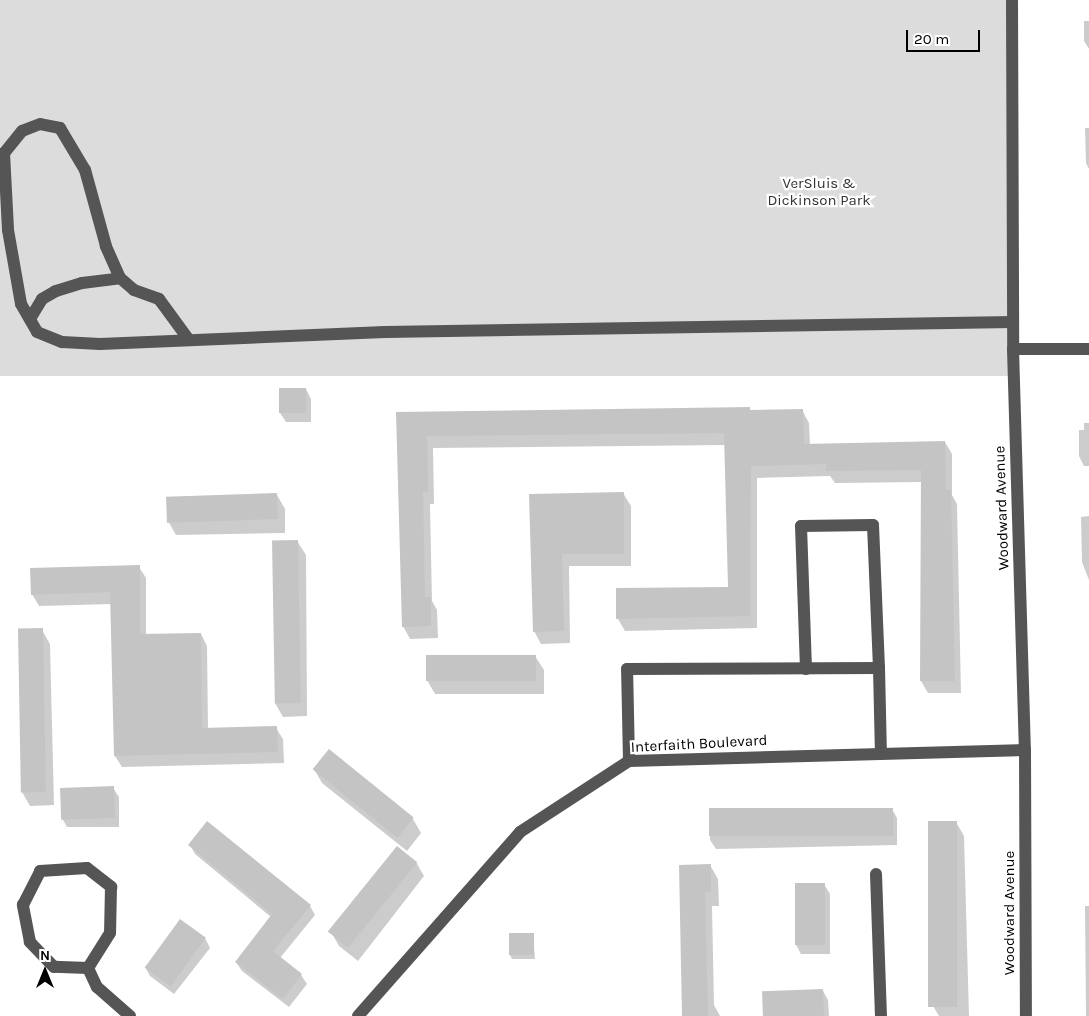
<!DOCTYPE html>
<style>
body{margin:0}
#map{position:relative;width:1089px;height:1016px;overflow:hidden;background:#fff;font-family:Karla,sans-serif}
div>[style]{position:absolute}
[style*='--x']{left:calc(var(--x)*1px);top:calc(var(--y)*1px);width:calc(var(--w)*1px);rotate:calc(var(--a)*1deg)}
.green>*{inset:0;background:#dcdcdc;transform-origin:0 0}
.shadow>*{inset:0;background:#0003}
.building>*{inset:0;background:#c4c4c4;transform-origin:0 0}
.minor>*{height:12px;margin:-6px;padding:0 6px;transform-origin:6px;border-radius:6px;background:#555}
span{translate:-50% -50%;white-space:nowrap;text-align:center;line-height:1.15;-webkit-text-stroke:4.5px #fff;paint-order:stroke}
.park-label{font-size:15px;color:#333}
.street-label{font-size:15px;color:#000}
.north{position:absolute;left:20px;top:946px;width:50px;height:50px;-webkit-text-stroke:4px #fff;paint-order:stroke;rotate:0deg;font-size:14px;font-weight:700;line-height:20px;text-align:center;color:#000}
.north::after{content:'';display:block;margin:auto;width:18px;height:22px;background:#000;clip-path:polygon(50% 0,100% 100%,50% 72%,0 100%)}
.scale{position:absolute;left:906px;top:30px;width:74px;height:22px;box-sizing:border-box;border:2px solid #000;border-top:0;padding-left:6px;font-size:15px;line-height:18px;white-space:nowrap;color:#000;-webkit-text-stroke:4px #fff;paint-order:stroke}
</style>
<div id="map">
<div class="green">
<i style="left:0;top:0;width:1011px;height:376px"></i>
</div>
<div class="shadow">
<i style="clip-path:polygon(1084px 21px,1089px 21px,1089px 49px,1084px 41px)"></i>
<i style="clip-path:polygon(1085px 128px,1089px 128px,1089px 169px,1086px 163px)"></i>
<i style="clip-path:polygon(306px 389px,311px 399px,311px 422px,286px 422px,280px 413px)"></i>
<i style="clip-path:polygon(802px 410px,809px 423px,810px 445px,945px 442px,952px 454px,952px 495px,957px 504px,961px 693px,928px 693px,921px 681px,922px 482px,835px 483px,830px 476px,757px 478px,757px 628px,625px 631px,618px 619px,729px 588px,726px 445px,433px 448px,434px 504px,430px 504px,432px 601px,437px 610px,438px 638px,410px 639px,403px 626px,397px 413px)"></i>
<i style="clip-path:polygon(1084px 423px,1089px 423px,1089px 466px,1084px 466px,1079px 456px,1079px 430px,1084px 430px)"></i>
<i style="clip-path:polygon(623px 493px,631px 506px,631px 566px,569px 566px,570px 643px,541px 644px,534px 631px,531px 495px)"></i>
<i style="clip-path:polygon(277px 495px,285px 509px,285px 533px,176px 535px,168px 521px)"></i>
<i style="clip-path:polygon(1089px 516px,1089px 580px,1082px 562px,1081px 517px)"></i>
<i style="clip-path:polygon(297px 541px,306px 555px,307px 716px,283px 717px,275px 703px)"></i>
<i style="clip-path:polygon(139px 567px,146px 578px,146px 635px,201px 634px,207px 646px,208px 729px,276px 728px,283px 739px,284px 763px,122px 767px,115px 756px,112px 604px,39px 606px,32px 594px)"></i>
<i style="clip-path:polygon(42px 630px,50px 644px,54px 805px,30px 806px,22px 792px)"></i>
<i style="clip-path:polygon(535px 656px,544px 670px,544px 694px,435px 694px,427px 680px)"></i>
<i style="clip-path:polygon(329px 751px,413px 819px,421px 833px,407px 851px,322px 783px,314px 769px)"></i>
<i style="clip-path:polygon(113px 788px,119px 797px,119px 827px,67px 827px,62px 818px)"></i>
<i style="clip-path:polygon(892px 809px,897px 818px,897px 845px,716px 849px,710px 840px,710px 813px)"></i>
<i style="clip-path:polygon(956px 822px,964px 836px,969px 1016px,939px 1016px,933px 1006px)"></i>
<i style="clip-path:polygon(190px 845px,310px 906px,315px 915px,280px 958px,301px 975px,307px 984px,289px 1007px,242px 971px,236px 962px,271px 917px,195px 854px)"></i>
<i style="clip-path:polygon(416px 862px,424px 876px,358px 961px,339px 946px,331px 932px)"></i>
<i style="clip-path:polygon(710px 865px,718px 879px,719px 906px,712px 906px,714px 1005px,720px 1016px,683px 1016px,680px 866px)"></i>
<i style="clip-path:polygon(824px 884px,830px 894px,830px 954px,801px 954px,796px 945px)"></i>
<i style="clip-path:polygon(1085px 906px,1089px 906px,1089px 1016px,1086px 1016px)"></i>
<i style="clip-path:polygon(533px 934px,535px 959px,512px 959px,510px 955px)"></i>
<i style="clip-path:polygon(205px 938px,210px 948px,174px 994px,150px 976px,145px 967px)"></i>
<i style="clip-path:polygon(823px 991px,828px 1000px,829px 1016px,764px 1016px)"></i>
</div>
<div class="building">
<i style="left:279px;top:388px;width:27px;height:25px"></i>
<i style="clip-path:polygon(750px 407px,750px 410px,803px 409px,804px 444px,945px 441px,946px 490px,951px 490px,955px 681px,920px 681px,921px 470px,826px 471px,826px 464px,751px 466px,750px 616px,616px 619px,616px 588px,728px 587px,724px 433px,427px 436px,428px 492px,423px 492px,425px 597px,431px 597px,431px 626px,402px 627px,396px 412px)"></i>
<i style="clip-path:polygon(624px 492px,624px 554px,562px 554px,564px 631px,533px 632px,529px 494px)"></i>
<i style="left:277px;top:493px;width:26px;height:111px;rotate:88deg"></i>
<i style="left:298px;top:540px;width:163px;height:26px;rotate:89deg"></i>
<i style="clip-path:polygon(140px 565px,140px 634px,201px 633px,202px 728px,277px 726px,278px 752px,114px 756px,110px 592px,31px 595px,30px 568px)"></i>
<i style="left:43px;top:628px;width:164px;height:25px;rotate:89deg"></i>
<i style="left:426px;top:655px;width:110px;height:26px"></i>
<i style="left:329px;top:749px;width:109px;height:26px;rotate:39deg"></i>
<i style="left:114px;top:786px;width:32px;height:54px;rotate:88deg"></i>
<i style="left:893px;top:808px;width:28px;height:184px;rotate:90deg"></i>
<i style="clip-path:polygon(207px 821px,311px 905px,273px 951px,302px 974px,283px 999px,235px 962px,272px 914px,188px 845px)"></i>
<i style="left:928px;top:821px;width:29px;height:186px"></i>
<i style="left:397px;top:846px;width:26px;height:110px;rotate:39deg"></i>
<i style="clip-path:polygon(711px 864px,711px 892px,705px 892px,708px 1016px,682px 1016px,679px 865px)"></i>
<i style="left:795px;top:883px;width:30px;height:62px"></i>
<i style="left:180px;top:919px;width:32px;height:60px;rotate:36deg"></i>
<i style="left:509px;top:933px;width:25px;height:22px"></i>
<i style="left:823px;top:989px;width:27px;height:61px;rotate:88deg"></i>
</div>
<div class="minor">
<i style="--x:1012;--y:0;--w:349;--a:89.8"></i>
<i style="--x:1013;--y:349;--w:401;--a:88.3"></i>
<i style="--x:1025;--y:750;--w:266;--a:89.8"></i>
<i style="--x:30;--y:319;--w:23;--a:-59"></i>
<i style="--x:42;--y:299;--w:16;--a:-30"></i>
<i style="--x:56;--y:291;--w:27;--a:-17"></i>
<i style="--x:82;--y:283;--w:38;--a:-7"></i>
<i style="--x:189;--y:340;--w:51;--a:-126.2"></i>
<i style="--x:159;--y:299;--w:27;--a:-160"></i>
<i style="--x:134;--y:290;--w:18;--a:-139"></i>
<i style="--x:120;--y:278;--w:35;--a:-114"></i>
<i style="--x:106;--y:246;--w:79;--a:-105.4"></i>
<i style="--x:85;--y:170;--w:49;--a:-120.8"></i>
<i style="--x:60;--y:128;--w:20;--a:-169"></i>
<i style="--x:40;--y:124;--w:19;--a:159"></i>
<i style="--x:22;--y:131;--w:28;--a:129"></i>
<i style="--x:4;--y:153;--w:77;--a:87"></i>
<i style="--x:8;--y:230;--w:75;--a:80"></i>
<i style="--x:21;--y:304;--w:32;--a:60"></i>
<i style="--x:37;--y:332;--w:27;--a:22"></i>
<i style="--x:62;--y:342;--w:38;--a:3"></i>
<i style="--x:100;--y:344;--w:285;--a:-2.4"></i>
<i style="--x:385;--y:332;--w:628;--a:-0.91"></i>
<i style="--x:1013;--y:349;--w:76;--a:0"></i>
<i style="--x:806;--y:669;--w:143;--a:-92"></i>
<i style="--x:801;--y:526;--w:72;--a:-0.8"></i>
<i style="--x:873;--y:525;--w:143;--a:87.6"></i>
<i style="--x:629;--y:761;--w:92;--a:-91.2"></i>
<i style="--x:627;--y:669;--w:252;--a:-0.2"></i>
<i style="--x:879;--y:668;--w:85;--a:88.7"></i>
<i style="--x:87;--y:868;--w:31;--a:38"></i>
<i style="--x:111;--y:887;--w:46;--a:91.2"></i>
<i style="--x:110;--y:933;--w:41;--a:122.2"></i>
<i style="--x:88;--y:968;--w:34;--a:-178"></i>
<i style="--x:54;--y:967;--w:35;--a:-134"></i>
<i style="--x:30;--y:942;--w:38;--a:-101"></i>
<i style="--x:23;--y:905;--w:38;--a:-63"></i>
<i style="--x:40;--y:871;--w:47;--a:-3.7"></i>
<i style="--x:876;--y:874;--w:142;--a:88"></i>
<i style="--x:88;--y:968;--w:21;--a:65"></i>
<i style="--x:97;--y:987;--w:44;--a:41.3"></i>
<i style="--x:358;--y:1016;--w:245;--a:-48.6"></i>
<i style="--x:520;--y:832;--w:130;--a:-33.1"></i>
<i style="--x:629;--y:761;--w:396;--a:-1.6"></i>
</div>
<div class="park-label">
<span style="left:819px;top:192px">VerSluis &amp;<br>Dickinson Park</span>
</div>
<div class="street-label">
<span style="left:1002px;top:508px;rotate:-92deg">Woodward Avenue</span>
<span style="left:699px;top:744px;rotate:-3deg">Interfaith Boulevard</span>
<span style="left:1010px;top:913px;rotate:-90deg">Woodward Avenue</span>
</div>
<div class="north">N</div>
<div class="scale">20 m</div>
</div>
